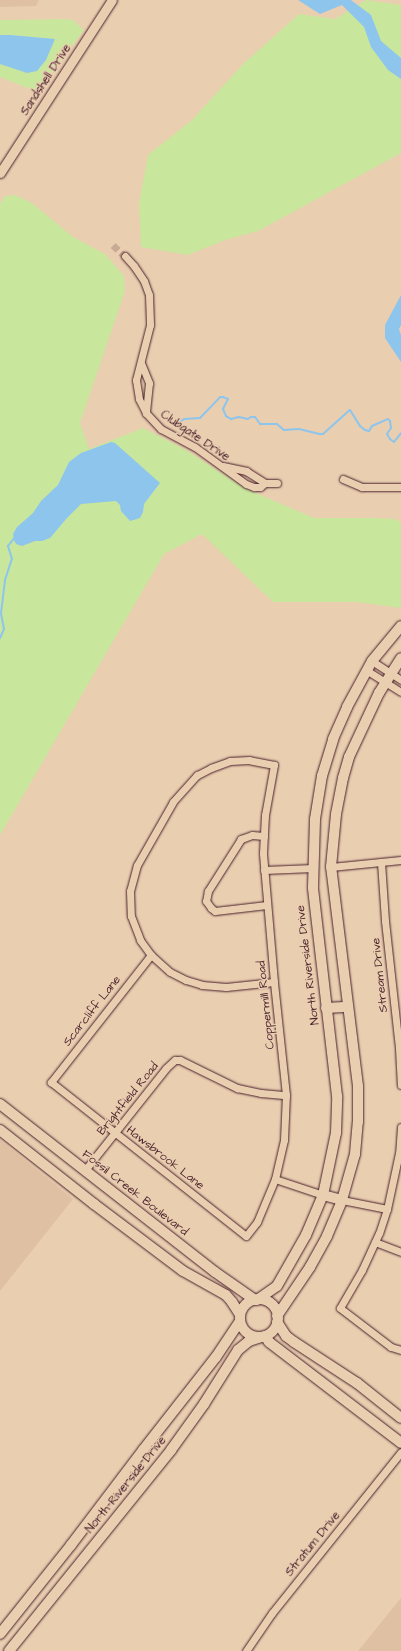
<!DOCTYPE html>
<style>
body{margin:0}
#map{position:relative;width:401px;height:1651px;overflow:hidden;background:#e9ceb0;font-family:"Architects Daughter",sans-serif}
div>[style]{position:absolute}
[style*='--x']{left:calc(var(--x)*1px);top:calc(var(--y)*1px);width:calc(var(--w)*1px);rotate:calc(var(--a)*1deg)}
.built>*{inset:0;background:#e0c0a2}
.green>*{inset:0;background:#c9e69d}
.water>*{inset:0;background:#8ec5ec}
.stream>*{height:2px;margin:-1px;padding:0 1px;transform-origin:1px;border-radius:1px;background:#8ec5ec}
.minor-tunnel>*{height:7px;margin-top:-3.5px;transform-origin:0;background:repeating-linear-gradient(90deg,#c9ab95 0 7px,transparent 0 10.5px)}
.roads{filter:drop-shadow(0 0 1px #4a1f2b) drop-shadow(0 0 1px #4a1f2b)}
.minor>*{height:7px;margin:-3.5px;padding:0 3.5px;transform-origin:3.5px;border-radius:3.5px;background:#e9ceb0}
.tertiary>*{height:9px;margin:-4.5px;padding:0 4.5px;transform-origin:4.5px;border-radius:4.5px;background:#e9ceb0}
.secondary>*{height:10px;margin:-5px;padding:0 5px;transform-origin:5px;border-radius:5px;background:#e9ceb0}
.secondary>.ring{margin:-5px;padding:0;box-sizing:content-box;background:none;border:10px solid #e9ceb0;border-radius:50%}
span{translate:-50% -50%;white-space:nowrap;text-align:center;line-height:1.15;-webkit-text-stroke:3px #e9ceb0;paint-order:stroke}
.street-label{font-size:12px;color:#4a1f2b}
</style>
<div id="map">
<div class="built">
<i style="clip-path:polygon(0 0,39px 0,36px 6px,0 7px)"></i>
<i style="clip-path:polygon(0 1140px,73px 1199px,0 1291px)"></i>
<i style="clip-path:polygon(401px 1598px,401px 1651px,358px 1651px)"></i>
</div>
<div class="green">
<i style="clip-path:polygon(366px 0,401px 5px,401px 153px,258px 231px,225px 240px,188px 255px,141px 247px,139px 204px,148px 155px,192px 120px,243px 64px,299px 14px,335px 19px)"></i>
<i style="clip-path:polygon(65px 19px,73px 20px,84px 30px,37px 92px,0 77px,0 20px)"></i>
<i style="clip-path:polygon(15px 195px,32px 203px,73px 237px,105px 254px,124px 276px,125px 291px,80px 423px,89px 449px,143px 428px,186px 450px,244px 488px,314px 518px,374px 518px,395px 519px,401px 522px,401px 608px,357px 602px,273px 602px,202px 534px,164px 554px,0 835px,0 204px,5px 196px)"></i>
</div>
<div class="water">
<i style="clip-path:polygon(298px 0,351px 0,371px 15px,381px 41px,401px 58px,401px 79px,388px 70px,371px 47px,364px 27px,342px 5px,320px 14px)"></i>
<i style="clip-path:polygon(0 35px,10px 35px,55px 39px,46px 60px,37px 71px,27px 73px,0 64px)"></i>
<i style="clip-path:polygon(401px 295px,401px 325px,399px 329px,401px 335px,401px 362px,385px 338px,385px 325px)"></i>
<i style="clip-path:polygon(111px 442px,115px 443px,160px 483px,144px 504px,143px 512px,140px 518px,130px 521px,121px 511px,120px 505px,116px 501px,81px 504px,67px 518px,50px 538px,42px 541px,35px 541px,22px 546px,16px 544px,14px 540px,13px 534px,17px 527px,33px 513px,41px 501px,58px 485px,69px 462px,81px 453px)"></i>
</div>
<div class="stream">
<i style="--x:175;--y:426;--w:11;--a:-38"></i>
<i style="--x:184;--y:419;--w:16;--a:-4"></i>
<i style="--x:200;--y:418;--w:29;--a:-46"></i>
<i style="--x:220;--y:397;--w:3;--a:0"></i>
<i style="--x:223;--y:397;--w:5;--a:22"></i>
<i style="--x:228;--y:399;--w:11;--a:117"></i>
<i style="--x:223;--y:409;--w:8;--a:67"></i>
<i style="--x:226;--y:416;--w:6;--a:31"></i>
<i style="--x:231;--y:419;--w:8;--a:-14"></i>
<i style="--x:239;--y:417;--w:9;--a:13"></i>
<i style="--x:248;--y:419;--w:4;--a:-34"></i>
<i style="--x:251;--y:417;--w:4;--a:0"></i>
<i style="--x:255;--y:417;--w:9;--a:54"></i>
<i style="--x:260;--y:424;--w:17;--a:0"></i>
<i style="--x:277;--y:424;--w:9;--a:41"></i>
<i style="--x:284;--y:430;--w:15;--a:-4"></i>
<i style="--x:299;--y:429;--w:21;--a:14"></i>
<i style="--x:319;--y:434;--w:4;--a:0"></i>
<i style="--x:323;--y:434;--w:36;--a:-42"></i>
<i style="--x:350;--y:410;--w:19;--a:58"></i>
<i style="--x:360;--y:426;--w:6;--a:39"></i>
<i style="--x:365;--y:430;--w:4;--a:14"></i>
<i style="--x:369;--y:431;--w:6;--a:-59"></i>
<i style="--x:372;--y:426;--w:17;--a:-24"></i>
<i style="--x:388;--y:419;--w:3;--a:45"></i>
<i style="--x:390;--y:421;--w:7;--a:82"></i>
<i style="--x:391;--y:428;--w:7;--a:124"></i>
<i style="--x:387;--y:434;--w:6;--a:59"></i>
<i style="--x:390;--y:439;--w:5;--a:37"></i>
<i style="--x:394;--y:442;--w:11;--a:-52"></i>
<i style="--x:0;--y:638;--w:10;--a:-66"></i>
<i style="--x:4;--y:629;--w:16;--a:-101"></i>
<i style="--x:1;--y:613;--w:33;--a:-83"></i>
<i style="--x:5;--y:580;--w:22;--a:-72"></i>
<i style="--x:12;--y:559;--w:14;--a:-107"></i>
<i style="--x:8;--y:546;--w:11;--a:-52"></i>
</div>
<div class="minor-tunnel">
<i style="--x:113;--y:245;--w:16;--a:43"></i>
</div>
<div class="roads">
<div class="minor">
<i style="--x:125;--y:256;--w:13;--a:48"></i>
<i style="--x:134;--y:266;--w:18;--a:56"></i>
<i style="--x:144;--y:281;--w:15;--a:70"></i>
<i style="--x:149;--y:295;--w:30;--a:88"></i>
<i style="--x:150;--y:325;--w:57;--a:104.3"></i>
<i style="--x:136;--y:380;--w:19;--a:81"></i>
<i style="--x:139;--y:399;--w:16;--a:63"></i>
<i style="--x:146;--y:413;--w:22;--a:47"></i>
<i style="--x:161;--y:429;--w:38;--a:28"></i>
<i style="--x:195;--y:447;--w:63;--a:36"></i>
<i style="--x:246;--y:484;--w:9;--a:21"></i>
<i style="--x:254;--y:487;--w:6;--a:0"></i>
<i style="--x:260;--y:487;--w:6;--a:-39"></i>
<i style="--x:265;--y:483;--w:12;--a:0"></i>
<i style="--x:141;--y:363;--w:22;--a:68"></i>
<i style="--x:149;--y:383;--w:30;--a:96"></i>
<i style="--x:223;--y:466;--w:24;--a:12"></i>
<i style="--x:246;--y:471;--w:22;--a:32"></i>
<i style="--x:343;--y:479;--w:21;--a:23"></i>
<i style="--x:362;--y:487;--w:39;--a:0"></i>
<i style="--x:372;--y:661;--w:35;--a:33"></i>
<i style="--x:366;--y:670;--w:41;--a:32.2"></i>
<i style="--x:264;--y:836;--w:12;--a:-175"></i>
<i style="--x:252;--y:835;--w:12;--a:160"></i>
<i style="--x:241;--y:839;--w:62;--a:122.4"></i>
<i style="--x:208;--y:891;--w:10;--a:101"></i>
<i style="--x:206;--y:901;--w:9;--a:54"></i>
<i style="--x:211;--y:908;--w:5;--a:37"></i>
<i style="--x:215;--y:911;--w:52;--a:-6.6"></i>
<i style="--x:381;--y:862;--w:59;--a:86.1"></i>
<i style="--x:385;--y:921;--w:128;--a:83.7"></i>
<i style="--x:399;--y:1048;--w:37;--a:87"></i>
<i style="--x:331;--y:867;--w:70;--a:-5.7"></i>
<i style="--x:264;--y:870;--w:49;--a:-2.3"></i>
<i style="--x:151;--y:955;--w:162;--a:128.2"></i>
<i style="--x:51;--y:1082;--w:248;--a:38.3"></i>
<i style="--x:246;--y:1236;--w:18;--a:-52"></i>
<i style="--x:257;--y:1222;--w:47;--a:-67.3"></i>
<i style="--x:275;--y:1179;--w:40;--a:-77"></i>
<i style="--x:284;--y:1140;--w:45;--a:-87.5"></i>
<i style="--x:286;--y:1095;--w:114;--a:-96.1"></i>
<i style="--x:274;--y:982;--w:129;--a:-94.9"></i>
<i style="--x:263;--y:853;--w:38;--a:-87"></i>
<i style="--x:265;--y:815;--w:51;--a:-79.8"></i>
<i style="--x:274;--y:765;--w:25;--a:-169"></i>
<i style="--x:249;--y:760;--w:19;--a:177"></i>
<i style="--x:230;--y:761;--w:20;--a:160"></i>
<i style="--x:211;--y:768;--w:16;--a:153"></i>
<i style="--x:197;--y:775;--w:36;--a:132"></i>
<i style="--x:173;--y:802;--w:73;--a:119.7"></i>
<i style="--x:137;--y:865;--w:27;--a:105"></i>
<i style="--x:130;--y:891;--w:25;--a:88"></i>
<i style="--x:131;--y:916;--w:26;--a:69"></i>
<i style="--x:140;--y:940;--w:19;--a:54"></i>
<i style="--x:151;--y:955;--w:25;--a:42"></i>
<i style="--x:170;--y:972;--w:18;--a:27"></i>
<i style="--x:186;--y:980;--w:17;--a:17"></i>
<i style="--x:202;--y:985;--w:24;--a:5"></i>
<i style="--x:226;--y:987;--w:48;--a:-5.9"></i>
<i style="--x:401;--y:1127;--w:26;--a:94"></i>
<i style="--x:399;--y:1153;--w:57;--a:102.1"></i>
<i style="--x:387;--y:1209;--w:25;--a:108"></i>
<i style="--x:379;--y:1233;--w:41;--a:114.7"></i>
<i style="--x:362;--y:1270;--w:44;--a:120.1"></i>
<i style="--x:340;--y:1308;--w:64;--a:37.4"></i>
<i style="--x:391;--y:1347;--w:10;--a:17"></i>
<i style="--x:85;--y:1170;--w:130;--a:-51.5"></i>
<i style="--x:166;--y:1068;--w:12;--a:-42"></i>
<i style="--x:175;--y:1060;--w:5;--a:0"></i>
<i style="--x:180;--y:1060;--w:64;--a:26.2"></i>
<i style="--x:237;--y:1088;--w:25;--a:12"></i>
<i style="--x:261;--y:1093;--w:25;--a:5"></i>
<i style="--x:275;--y:1179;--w:51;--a:18.4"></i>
<i style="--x:342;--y:1200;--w:46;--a:11.3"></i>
<i style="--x:375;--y:1242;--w:28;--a:21"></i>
<i style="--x:246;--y:1651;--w:46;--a:-55.6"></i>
<i style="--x:272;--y:1613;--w:206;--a:-51.3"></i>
</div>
<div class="tertiary">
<i style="--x:0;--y:173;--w:206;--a:-57.1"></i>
</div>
<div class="secondary">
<i style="--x:326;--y:1008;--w:22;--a:-3"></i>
<i style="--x:0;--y:1104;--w:273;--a:38"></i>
<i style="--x:215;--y:1272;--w:49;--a:35"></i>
<i style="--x:0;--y:1130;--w:120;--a:38.2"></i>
<i style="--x:94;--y:1204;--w:111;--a:37"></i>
<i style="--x:183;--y:1271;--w:49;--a:29.2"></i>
<i style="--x:226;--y:1295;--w:9;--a:49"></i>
<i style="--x:232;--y:1302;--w:15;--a:58"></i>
<i style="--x:323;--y:1195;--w:20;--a:15"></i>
<i class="ring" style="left:240px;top:1299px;width:28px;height:28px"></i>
<i style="--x:257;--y:1300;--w:24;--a:-35"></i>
<i style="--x:277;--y:1286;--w:59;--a:-60.4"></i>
<i style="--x:306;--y:1235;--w:43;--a:-67"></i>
<i style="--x:323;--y:1195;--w:63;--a:-78.2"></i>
<i style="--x:336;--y:1133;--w:37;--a:-88"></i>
<i style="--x:337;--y:1096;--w:210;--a:-96.6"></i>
<i style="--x:313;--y:887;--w:68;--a:-88.3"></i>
<i style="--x:315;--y:819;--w:44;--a:-80.8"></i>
<i style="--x:322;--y:776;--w:39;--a:-73"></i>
<i style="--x:333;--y:739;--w:35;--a:-66"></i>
<i style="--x:347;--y:707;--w:52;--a:-61.5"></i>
<i style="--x:372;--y:661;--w:45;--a:-50.4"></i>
<i style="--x:277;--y:1316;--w:59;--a:-56"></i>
<i style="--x:310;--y:1267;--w:35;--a:-61"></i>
<i style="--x:327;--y:1236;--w:39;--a:-67"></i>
<i style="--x:342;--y:1200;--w:48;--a:-74.2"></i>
<i style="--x:355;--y:1154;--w:32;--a:-85"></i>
<i style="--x:358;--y:1122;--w:36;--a:-90"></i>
<i style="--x:358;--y:1086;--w:221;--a:-97"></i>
<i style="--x:331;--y:867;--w:53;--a:-84.6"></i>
<i style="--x:336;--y:814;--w:37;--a:-79"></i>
<i style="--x:343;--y:778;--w:22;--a:-74"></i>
<i style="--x:349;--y:757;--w:71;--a:-64.9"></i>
<i style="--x:379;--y:693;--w:41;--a:-57.8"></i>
<i style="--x:277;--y:1322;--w:17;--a:57"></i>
<i style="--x:286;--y:1336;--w:10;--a:37"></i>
<i style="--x:294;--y:1342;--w:75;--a:33.1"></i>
<i style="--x:357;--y:1383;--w:56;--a:38.5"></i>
<i style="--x:265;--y:1336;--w:7;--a:56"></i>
<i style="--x:269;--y:1342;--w:166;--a:37.4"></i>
<i style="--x:0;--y:1634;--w:114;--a:-51.4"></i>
<i style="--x:71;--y:1545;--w:119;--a:-52.8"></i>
<i style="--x:143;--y:1450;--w:118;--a:-51.9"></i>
<i style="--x:216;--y:1357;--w:43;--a:-56.3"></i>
<i style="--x:9;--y:1651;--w:258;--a:-51.1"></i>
<i style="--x:171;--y:1450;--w:57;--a:-54.3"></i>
<i style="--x:204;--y:1404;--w:64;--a:-57.8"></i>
<i style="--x:238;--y:1350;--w:14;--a:-39"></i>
<i style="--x:249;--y:1341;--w:13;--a:-18"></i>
</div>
</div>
<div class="street-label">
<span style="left:46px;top:80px;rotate:-57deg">Sandshell Drive</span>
<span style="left:195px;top:436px;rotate:34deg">Clubgate Drive</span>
<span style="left:308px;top:965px;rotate:-97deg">North Riverside Drive</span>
<span style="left:380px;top:975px;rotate:-96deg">Stream Drive</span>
<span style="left:266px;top:1005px;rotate:-96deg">Coppermill Road</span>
<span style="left:92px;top:1011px;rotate:-52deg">Scarcliff Lane</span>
<span style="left:128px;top:1099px;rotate:-51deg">Brightfield Road</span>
<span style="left:165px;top:1158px;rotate:38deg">Hawsbrook Lane</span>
<span style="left:135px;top:1193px;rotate:38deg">Fossil Creek Boulevard</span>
<span style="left:126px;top:1485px;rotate:-51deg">North Riverside Drive</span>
<span style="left:313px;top:1544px;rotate:-51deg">Stratum Drive</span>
</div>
</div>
